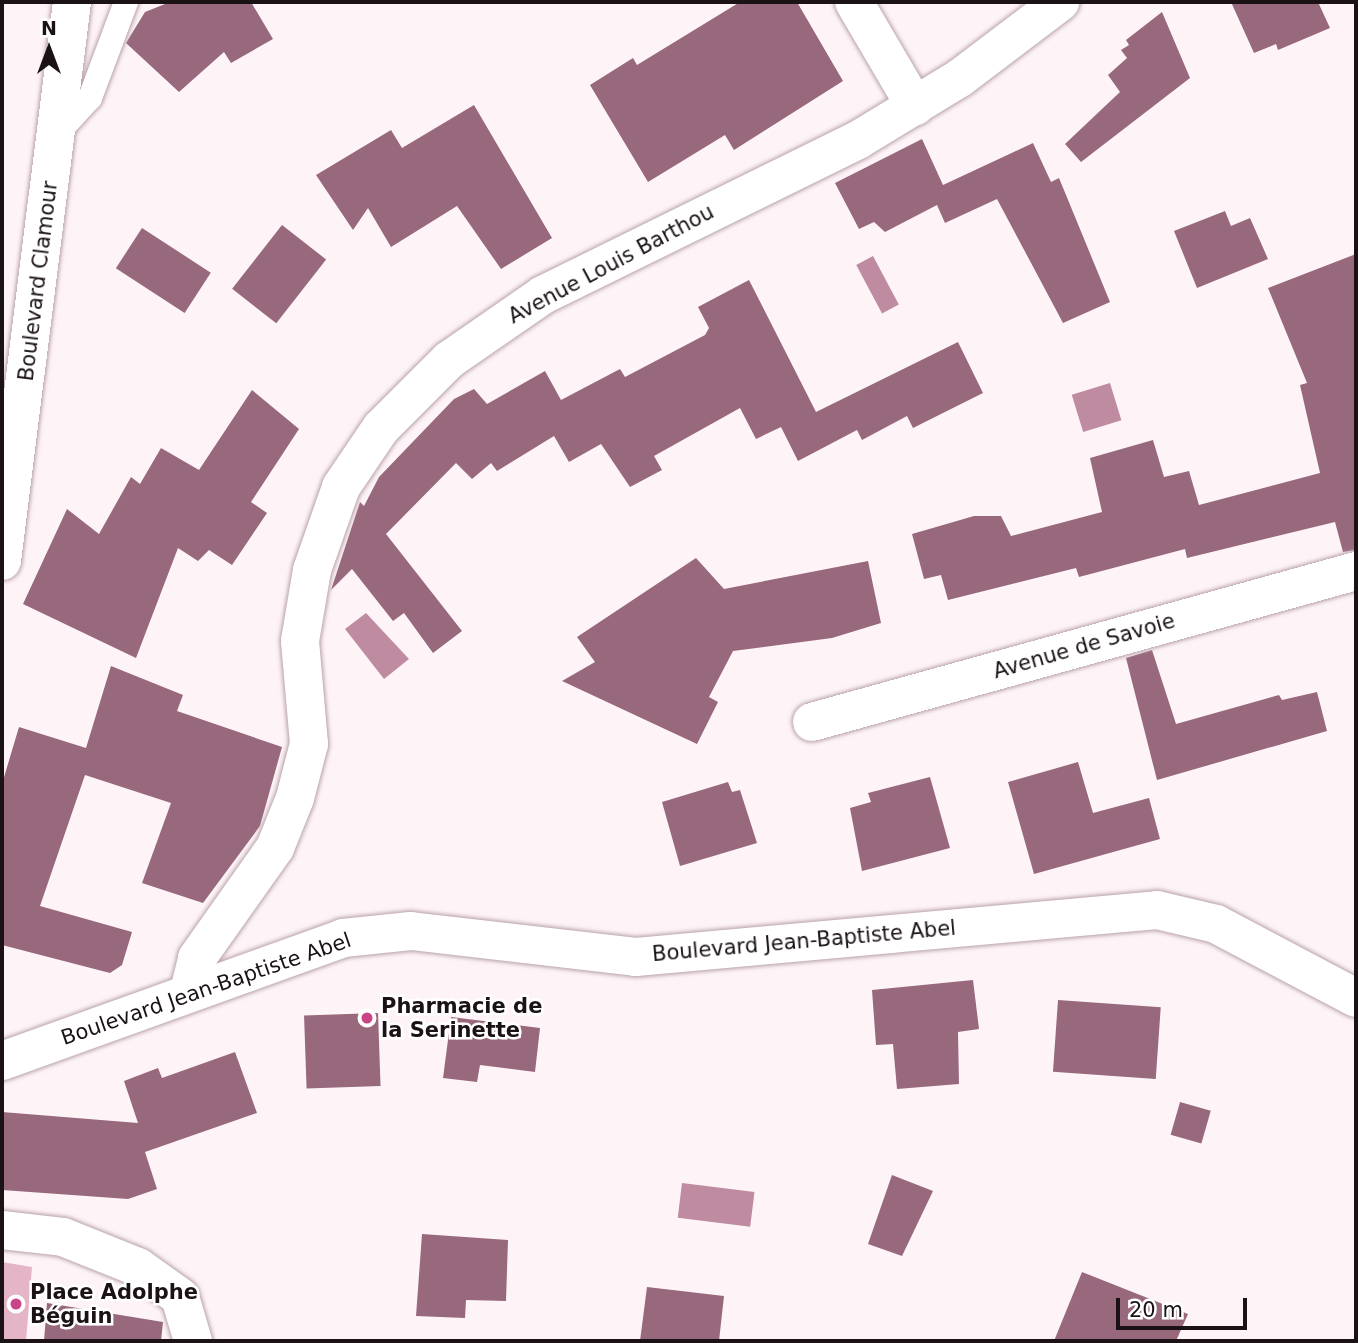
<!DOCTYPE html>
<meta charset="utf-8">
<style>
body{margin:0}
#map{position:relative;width:1358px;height:1343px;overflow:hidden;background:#fef4f8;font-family:"DejaVu Sans",sans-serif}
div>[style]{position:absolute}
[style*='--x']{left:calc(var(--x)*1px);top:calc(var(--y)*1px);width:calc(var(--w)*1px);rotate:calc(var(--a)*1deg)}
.green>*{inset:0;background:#e4b4c7}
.water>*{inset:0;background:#be8ba0;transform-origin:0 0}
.building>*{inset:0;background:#98687c;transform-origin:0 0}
.roads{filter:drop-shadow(0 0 2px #b9a2ab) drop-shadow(0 0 2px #b9a2ab)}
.service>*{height:24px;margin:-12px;padding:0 12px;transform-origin:12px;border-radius:12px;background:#fff}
.minor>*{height:38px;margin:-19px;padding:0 19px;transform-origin:19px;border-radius:19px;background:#fff}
.tertiary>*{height:38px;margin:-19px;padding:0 19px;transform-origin:19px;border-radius:19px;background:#fff}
.dots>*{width:19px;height:19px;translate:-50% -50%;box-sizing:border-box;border:4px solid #fff;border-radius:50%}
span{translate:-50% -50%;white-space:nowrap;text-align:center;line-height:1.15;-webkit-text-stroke:5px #fff;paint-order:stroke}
.street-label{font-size:21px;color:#1a1215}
.poi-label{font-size:21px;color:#1a1215;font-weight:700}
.left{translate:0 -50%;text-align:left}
.frame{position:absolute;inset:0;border:4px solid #1a1215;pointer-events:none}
.north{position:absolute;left:14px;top:14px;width:70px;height:70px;-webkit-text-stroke:5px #fff;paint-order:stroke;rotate:0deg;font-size:19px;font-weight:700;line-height:28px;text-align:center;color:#1a1215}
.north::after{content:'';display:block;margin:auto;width:24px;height:32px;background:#1a1215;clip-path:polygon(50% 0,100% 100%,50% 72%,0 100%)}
.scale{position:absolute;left:1116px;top:1298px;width:131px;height:32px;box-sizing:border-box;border:4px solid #1a1215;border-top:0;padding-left:9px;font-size:21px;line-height:24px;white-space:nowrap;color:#1a1215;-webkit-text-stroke:5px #fff;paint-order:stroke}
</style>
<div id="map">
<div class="green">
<i style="clip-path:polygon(2px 1262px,32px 1267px,26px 1341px,2px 1341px)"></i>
</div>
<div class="water">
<i style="left:873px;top:256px;width:55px;height:19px;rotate:62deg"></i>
<i style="left:1110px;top:383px;width:39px;height:40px;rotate:73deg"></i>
<i style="clip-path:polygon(366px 613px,409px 659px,384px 679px,345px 629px)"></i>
<i style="left:682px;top:1183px;width:73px;height:35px;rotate:7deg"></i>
</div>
<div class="building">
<i style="clip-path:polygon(170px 2px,251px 2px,273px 39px,231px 63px,224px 52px,179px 92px,126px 43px,145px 12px)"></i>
<i style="clip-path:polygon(740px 2px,797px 2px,843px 81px,734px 150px,725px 135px,648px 182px,590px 85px,633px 58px,637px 65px)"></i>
<i style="clip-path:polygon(1231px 2px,1318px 2px,1330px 28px,1278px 50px,1276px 44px,1254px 53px)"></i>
<i style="clip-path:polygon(1162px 12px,1190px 78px,1081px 162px,1065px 144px,1120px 92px,1108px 75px,1127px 58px,1121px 50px,1129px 45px,1126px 40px)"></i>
<i style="clip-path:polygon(474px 105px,552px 238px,501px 269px,457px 206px,391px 247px,368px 208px,353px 230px,316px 175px,391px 130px,402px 148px)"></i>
<i style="clip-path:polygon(922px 139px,943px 185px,1033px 143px,1051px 182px,1059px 178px,1110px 302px,1063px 323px,997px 199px,945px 223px,937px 205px,885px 232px,874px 222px,859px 229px,835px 183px)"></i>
<i style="clip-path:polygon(1225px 211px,1231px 226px,1250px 218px,1268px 259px,1197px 288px,1174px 231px)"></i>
<i style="left:282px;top:225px;width:56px;height:81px;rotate:38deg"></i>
<i style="left:142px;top:228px;width:82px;height:48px;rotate:33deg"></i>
<i style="clip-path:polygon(1356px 254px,1356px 550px,1343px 552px,1335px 522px,1187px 558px,1185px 549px,1079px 577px,1076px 568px,948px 600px,941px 575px,924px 579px,912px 534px,974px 516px,1001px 516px,1011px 536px,1102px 512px,1090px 458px,1153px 440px,1164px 477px,1189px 471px,1199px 505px,1320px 473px,1300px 385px,1307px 383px,1268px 288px)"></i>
<i style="clip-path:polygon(749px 280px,816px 412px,958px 342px,983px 393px,913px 428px,907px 416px,862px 440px,857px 430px,798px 461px,781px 427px,756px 439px,740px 408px,654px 456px,662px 470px,630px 487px,601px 444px,569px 462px,554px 436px,497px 471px,491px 463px,472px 479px,456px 463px,386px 534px,462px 631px,433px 653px,404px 613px,393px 621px,352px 569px,331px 590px,360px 502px,364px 506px,379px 477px,454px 399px,474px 389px,487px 404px,545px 371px,561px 400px,620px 369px,625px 377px,705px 335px,709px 328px,698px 307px)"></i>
<i style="clip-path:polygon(252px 390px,299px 429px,251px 502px,267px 513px,232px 565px,209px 550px,198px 561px,178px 548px,136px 658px,23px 604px,67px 509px,99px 534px,131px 477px,140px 484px,161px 448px,199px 470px)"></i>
<i style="clip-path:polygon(696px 558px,724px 589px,868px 561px,881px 623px,832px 638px,733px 651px,709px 697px,718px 702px,697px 744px,562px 681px,595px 662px,577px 637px)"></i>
<i style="clip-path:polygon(1152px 650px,1176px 724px,1279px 695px,1282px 700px,1317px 692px,1327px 731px,1157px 780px,1126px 658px)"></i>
<i style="clip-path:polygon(111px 666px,183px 695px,177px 711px,282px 747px,260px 826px,203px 903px,142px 883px,171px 803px,85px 775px,40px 906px,132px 932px,122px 965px,110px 973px,2px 945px,2px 784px,19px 727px,86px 748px)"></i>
<i style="clip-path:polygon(1078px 762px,1093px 813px,1149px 798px,1160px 839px,1034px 874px,1008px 782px)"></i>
<i style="clip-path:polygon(930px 777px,950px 848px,862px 871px,850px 808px,871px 802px,868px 793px)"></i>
<i style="clip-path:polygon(728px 782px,732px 792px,740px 790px,757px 843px,680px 866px,662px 802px)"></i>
<i style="clip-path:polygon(973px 980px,979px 1029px,958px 1032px,959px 1084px,897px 1089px,893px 1044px,876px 1045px,872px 990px)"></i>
<i style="left:1058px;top:1000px;width:103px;height:72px;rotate:4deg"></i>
<i style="left:378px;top:1013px;width:73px;height:74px;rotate:88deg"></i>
<i style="clip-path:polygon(451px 1017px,540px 1028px,535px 1072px,480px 1065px,477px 1082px,443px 1078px)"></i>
<i style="clip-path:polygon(235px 1052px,257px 1113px,145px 1152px,157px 1189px,128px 1199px,2px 1190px,2px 1112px,138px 1123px,124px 1081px,158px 1068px,162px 1078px)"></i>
<i style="left:1180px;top:1102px;width:32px;height:34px;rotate:16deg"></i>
<i style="clip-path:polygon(892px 1175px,933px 1191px,902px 1256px,868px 1244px)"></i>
<i style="clip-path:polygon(422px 1234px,508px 1240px,506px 1301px,466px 1300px,465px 1318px,416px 1316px)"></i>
<i style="clip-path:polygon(1082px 1272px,1188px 1314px,1176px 1341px,1054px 1341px)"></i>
<i style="clip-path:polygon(647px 1287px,724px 1296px,719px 1341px,640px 1341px)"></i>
<i style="clip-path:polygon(47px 1303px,163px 1322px,161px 1341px,44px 1341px)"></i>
</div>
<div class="roads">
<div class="service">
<i style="--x:55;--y:136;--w:52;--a:-47.4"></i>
<i style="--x:90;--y:98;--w:103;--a:-69.4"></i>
</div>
<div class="minor">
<i style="--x:854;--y:2;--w:121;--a:59.6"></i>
<i style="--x:812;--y:722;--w:565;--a:-15.51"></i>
<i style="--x:189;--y:991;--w:34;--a:-76"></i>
<i style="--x:197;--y:958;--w:135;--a:-54.7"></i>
<i style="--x:275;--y:848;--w:54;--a:-68.2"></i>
<i style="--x:295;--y:798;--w:56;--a:-75.5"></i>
<i style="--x:309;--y:744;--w:103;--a:-95"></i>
<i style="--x:300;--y:641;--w:72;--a:-80.4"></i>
<i style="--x:312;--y:570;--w:88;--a:-70.7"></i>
<i style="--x:341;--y:487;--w:71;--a:-55.9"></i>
<i style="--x:381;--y:428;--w:96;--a:-45"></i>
<i style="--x:449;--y:360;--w:114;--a:-34.7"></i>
<i style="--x:543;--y:295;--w:351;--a:-26.2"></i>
<i style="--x:858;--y:140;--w:119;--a:-31.3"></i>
<i style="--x:960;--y:78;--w:126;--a:-37.2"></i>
<i style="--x:2;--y:1230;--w:61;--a:6.5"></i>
<i style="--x:63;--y:1237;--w:81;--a:21.8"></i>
<i style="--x:138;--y:1267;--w:52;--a:35.5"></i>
<i style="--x:180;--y:1297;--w:46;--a:73.5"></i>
</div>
<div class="tertiary">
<i style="--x:2;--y:561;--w:563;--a:-82.86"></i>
<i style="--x:2;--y:1061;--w:363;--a:-19.8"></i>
<i style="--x:343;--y:938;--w:68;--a:-5.9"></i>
<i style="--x:411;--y:931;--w:226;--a:6.6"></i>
<i style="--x:636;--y:957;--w:523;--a:-5.15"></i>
<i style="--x:1157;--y:910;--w:61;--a:13.3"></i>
<i style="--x:1216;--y:924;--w:158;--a:27.9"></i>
</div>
</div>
<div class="dots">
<i style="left:367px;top:1018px;background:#ca4487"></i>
<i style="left:16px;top:1304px;background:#ca4487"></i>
</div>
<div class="street-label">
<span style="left:611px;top:264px;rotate:-28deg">Avenue Louis Barthou</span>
<span style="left:38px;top:281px;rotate:-83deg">Boulevard Clamour</span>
<span style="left:1084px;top:646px;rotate:-16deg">Avenue de Savoie</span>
<span style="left:804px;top:941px;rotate:-5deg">Boulevard Jean-Baptiste Abel</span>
<span style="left:206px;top:989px;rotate:-19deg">Boulevard Jean-Baptiste Abel</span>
</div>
<div class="poi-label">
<span class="left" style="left:381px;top:1018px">Pharmacie de<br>la Serinette</span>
<span class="left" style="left:30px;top:1304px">Place Adolphe<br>Béguin</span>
</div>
<div class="frame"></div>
<div class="north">N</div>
<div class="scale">20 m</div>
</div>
